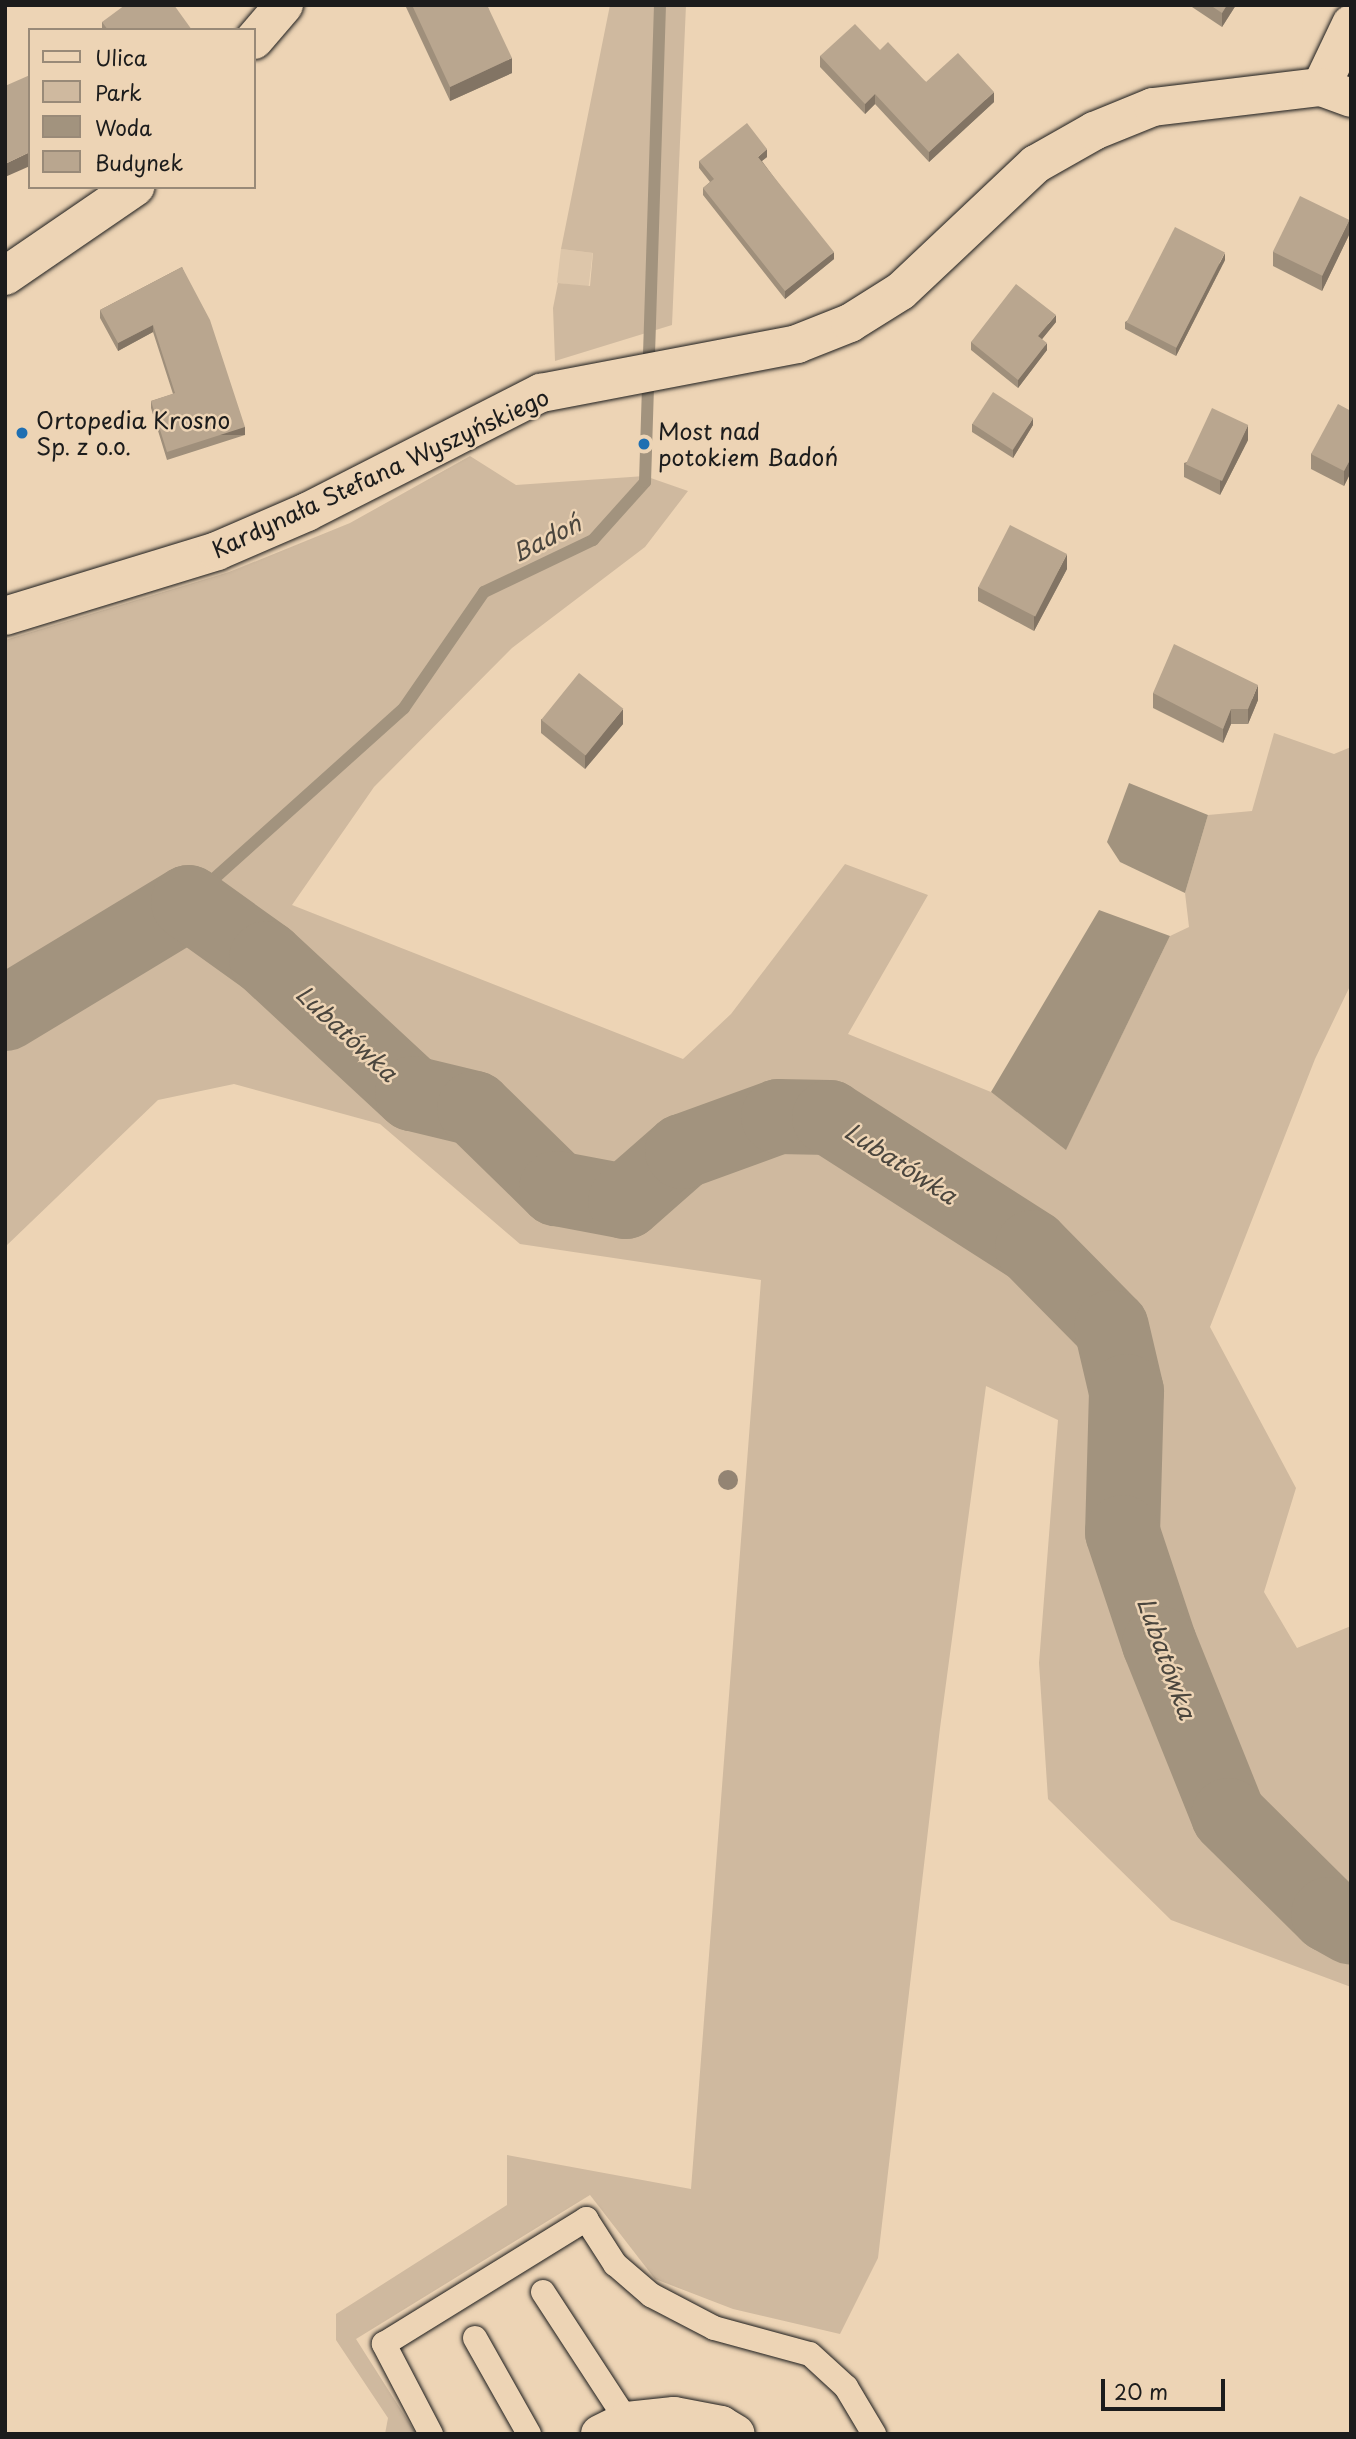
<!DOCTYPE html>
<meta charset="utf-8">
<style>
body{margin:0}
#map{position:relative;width:1356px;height:2439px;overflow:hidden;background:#edd4b5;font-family:"Playpen Sans",sans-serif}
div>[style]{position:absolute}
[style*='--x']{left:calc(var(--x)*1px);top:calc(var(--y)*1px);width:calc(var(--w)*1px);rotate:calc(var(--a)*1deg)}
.built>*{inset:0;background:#ddc6aa;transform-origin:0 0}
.green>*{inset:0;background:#cfb99f}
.water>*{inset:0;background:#a2937e}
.stream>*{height:12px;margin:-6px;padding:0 6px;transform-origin:6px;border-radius:6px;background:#a2937e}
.river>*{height:75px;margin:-37.5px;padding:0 37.5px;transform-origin:37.5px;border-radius:37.5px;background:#a2937e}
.roads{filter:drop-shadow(0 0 2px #1c1c1c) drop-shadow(0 0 2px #1c1c1c)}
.lane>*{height:24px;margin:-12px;padding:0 12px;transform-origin:12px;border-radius:12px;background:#edd4b5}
.street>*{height:38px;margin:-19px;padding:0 19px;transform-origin:19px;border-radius:19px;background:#edd4b5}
.secondary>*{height:38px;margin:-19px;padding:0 19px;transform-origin:19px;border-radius:19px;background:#edd4b5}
.trees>*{width:20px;height:20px;margin:-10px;border-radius:50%;background:#938473}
.wall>*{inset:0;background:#9f8f7b}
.shaded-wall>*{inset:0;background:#827464;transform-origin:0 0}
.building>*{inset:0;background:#b9a68f;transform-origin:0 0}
.dots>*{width:19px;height:19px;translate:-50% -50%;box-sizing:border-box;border:4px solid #edd4b5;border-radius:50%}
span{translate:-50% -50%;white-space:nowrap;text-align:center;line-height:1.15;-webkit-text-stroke:5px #edd4b5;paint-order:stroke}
.poi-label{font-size:23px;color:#1c1c1c}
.left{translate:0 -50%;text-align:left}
.street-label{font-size:23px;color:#1c1c1c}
.water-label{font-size:24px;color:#4b463e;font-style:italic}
.frame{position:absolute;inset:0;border:7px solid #1c1c1c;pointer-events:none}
.legend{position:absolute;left:28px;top:28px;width:228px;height:161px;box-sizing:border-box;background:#edd4b5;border:2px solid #998a78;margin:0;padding:9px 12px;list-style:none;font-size:21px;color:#1c1c1c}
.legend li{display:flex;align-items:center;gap:14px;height:35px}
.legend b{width:35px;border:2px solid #998a78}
.scale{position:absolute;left:1101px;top:2379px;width:124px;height:32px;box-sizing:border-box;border:4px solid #1c1c1c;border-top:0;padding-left:9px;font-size:21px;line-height:24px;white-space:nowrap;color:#1c1c1c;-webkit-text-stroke:5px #edd4b5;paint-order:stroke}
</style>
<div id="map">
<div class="built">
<i style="left:561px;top:249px;width:32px;height:34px;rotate:7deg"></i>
</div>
<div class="green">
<i style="clip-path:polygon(610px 5px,686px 5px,672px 325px,555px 361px,553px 308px,558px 283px,590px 286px,593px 253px,561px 249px)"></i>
<i style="clip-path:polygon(470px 456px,516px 485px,645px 476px,688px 491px,645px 547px,512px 648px,374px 787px,292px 905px,683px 1059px,731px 1014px,845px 864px,928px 895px,848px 1034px,991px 1092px,1066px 1149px,1170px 936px,1189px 927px,1185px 893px,1208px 815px,1252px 811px,1274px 733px,1334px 754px,1351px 747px,1351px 984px,1315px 1059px,1210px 1327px,1296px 1488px,1264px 1592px,1297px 1648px,1351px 1626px,1351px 1987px,1171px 1920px,1048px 1799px,1039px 1663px,1058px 1420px,986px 1386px,940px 1728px,878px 2258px,840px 2334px,733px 2309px,655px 2279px,590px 2195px,356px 2339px,415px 2432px,385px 2434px,388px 2418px,336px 2340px,336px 2314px,507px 2205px,507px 2155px,691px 2189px,761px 1280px,520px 1244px,380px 1124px,234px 1084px,158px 1100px,5px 1247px,5px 640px,229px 572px,350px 523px)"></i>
</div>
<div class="water">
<i style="clip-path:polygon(1129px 783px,1208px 815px,1185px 893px,1120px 862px,1107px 842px)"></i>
<i style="clip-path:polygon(1099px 910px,1170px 936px,1066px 1150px,991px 1092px)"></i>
</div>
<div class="stream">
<i style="--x:188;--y:902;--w:290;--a:-41.9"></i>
<i style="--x:404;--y:708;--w:141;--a:-55.4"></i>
<i style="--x:484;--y:592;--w:121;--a:-25.5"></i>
<i style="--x:593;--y:540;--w:78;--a:-48.1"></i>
<i style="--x:645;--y:482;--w:477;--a:-88.2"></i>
</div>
<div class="river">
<i style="--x:5;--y:1013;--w:214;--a:-31.2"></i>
<i style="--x:188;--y:902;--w:96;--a:35.7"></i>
<i style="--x:266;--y:958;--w:199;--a:42.8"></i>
<i style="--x:412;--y:1093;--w:64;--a:13.6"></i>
<i style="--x:474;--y:1108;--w:115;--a:44.3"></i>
<i style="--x:556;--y:1188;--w:70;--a:10.7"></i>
<i style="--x:625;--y:1201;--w:76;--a:-41.3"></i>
<i style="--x:682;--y:1151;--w:102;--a:-20"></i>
<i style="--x:778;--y:1116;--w:51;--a:1.1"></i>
<i style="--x:829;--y:1117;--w:241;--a:32.6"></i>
<i style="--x:1032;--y:1247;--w:112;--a:45.4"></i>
<i style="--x:1111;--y:1327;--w:66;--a:76.8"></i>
<i style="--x:1126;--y:1391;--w:141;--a:91.6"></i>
<i style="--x:1122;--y:1532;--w:117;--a:71.6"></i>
<i style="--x:1159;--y:1643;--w:185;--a:68.1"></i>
<i style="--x:1228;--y:1815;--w:141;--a:44.7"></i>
<i style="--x:1328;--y:1914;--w:26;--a:29"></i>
</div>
<div class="roads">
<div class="lane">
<i style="--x:543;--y:2292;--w:154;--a:56.9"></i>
<i style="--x:475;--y:2338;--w:110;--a:60.6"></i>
<i style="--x:431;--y:2434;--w:102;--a:-117.6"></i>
<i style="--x:384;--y:2344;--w:238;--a:-31.7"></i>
<i style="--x:586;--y:2219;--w:54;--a:57.2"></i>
<i style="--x:615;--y:2264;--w:48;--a:40.7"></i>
<i style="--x:651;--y:2295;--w:71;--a:27.6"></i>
<i style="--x:714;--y:2328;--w:99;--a:15.2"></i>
<i style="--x:810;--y:2354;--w:49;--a:42.5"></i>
<i style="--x:846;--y:2387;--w:55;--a:59.2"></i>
</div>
<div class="street">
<i style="--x:254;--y:40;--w:46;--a:-49.4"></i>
<i style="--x:1321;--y:87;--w:70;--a:-64.5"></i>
<i style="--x:5;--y:276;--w:158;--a:-34.4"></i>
</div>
<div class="secondary">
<i style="--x:5;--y:616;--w:222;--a:-17"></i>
<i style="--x:217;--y:551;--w:98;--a:-23.4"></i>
<i style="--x:307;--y:512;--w:263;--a:-27"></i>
<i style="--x:541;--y:393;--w:261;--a:-10.8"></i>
<i style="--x:797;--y:344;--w:57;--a:-21.6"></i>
<i style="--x:850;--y:323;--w:60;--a:-32.1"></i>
<i style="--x:901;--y:291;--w:185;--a:-43.3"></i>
<i style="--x:1036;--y:164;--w:67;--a:-29.6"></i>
<i style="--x:1094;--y:131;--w:64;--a:-22.1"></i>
<i style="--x:1153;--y:107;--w:169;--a:-6.8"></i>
<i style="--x:1321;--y:87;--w:32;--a:20"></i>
<i style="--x:600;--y:2434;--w:30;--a:-26"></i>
<i style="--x:627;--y:2421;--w:47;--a:-6.1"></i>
<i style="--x:674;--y:2416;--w:48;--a:10.8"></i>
<i style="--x:721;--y:2425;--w:17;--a:31"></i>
</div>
</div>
<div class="trees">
<i style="left:728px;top:1480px"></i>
</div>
<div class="wall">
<i style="clip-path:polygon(405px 5px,487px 5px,512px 73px,450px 101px)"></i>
<i style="clip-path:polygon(1189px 5px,1236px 5px,1222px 27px)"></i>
<i style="clip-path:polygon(102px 22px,192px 30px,102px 30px)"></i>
<i style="clip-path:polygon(880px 50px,926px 82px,994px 102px,929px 162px,875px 104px,865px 114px,820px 67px,820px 56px)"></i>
<i style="clip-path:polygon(767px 157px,762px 161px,834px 259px,785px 299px,703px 195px,703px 188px,710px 182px,699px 168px,699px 161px)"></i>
<i style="clip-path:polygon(1349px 235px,1322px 291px,1273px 266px,1273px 252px)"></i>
<i style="clip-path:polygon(1225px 260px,1176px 356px,1125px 329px,1125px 322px)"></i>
<i style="clip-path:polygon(182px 267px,245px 435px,167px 460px,151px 408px,151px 401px,173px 394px,153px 332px,118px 351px,100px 318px,100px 310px)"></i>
<i style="clip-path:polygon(1056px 322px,1042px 339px,1047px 350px,1018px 388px,971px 350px,971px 342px)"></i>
<i style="clip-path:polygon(1351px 411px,1351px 472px,1344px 486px,1311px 469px,1311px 454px)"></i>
<i style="clip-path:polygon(972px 424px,1033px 425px,1013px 458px,972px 432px)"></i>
<i style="clip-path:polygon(1248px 440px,1220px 495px,1184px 477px,1184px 463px)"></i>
<i style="clip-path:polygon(1067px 569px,1034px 631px,978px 601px,978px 587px)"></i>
<i style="clip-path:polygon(1153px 693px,1258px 700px,1248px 724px,1231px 724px,1223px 743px,1153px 708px)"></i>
<i style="clip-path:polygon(541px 719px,623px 724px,585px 769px,541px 733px)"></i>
</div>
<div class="shaded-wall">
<i style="clip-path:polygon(1227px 5px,1236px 5px,1222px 27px,1222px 13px)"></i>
<i style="clip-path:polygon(512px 58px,512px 73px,450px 101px,450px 87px)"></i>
<i style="clip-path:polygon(994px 92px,994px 102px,929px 162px,929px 152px)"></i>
<i style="clip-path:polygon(875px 94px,875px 104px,865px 114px,865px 104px)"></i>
<i style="clip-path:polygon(767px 149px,767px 157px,758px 164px,758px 157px)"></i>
<i style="clip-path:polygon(30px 152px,30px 166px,5px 177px,5px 164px)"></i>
<i style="clip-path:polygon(1349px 220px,1349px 235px,1322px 291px,1322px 276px)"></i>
<i style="clip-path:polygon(834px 252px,834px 259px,785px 299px,785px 291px)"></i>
<i style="clip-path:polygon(1225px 253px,1225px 260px,1176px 356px,1176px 348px)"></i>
<i style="clip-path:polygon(1056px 315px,1056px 322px,1038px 344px,1038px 336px)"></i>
<i style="clip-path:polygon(153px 325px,153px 332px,118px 351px,118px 343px)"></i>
<i style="clip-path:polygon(1047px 343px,1047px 350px,1018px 388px,1018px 380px)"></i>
<i style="clip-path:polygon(1033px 418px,1033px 425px,1013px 458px,1013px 450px)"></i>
<i style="clip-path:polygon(1248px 425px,1248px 440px,1220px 495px,1220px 481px)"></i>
<i style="left:245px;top:427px;width:8px;height:82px;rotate:90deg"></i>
<i style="clip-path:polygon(1351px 458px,1351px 472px,1344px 486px,1344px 471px)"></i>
<i style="clip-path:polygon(1067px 554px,1067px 569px,1034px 631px,1034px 617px)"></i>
<i style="clip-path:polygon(1258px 685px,1258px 700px,1248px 724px,1248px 709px)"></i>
<i style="clip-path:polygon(623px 709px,623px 724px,585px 769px,585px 755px)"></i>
<i style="clip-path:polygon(1231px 709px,1231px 724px,1223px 743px,1223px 729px)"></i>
</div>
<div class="building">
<i style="clip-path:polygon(125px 5px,174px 5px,192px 30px,108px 30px,102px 22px)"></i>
<i style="clip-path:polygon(412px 5px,487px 5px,512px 58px,450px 87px)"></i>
<i style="clip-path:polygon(1210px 5px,1227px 5px,1222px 13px)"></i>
<i style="clip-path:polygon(855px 24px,880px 50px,888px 42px,926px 82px,958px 53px,994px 92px,929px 152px,875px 94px,865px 104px,820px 56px)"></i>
<i style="clip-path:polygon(30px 75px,30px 152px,5px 164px,5px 86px)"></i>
<i style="clip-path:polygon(747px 123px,767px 149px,758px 157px,834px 252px,785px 291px,703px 188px,714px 179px,699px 161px)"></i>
<i style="left:1300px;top:196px;width:55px;height:62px;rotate:26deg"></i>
<i style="left:1175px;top:227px;width:56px;height:107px;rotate:27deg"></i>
<i style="clip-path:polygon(182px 267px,210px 320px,245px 427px,167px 452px,151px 401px,175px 393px,153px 325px,118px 343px,100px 310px)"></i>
<i style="clip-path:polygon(1016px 284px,1056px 315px,1038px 336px,1047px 343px,1018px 380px,971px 342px)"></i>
<i style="left:993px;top:392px;width:48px;height:38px;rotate:33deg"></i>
<i style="clip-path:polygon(1338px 404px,1351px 411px,1351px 458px,1344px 471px,1311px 454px)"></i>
<i style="left:1212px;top:408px;width:40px;height:62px;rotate:25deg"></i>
<i style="left:1010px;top:525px;width:64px;height:70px;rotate:27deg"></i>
<i style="clip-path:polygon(1174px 644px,1258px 685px,1248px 709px,1231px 709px,1223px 729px,1153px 693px)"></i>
<i style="left:579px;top:673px;width:57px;height:60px;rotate:39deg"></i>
</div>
<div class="dots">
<i style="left:22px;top:433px;background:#1f6fb2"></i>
<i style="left:644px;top:444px;background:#1f6fb2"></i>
</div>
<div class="poi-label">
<span class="left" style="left:36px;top:433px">Ortopedia Krosno<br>Sp. z o.o.</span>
<span class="left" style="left:658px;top:444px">Most nad<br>potokiem Badoń</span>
</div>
<div class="street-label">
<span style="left:380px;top:473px;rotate:-25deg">Kardynała Stefana Wyszyńskiego</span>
</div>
<div class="water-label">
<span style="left:546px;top:538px;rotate:-27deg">Badoń</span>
<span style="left:347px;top:1033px;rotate:43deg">Lubatówka</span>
<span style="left:901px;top:1163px;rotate:33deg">Lubatówka</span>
<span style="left:1167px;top:1658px;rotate:70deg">Lubatówka</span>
</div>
<div class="frame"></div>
<ul class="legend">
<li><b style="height:9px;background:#edd4b5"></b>Ulica</li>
<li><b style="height:19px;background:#cfb99f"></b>Park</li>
<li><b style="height:19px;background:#a2937e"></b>Woda</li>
<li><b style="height:19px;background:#b9a68f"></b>Budynek</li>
</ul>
<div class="scale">20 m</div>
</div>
